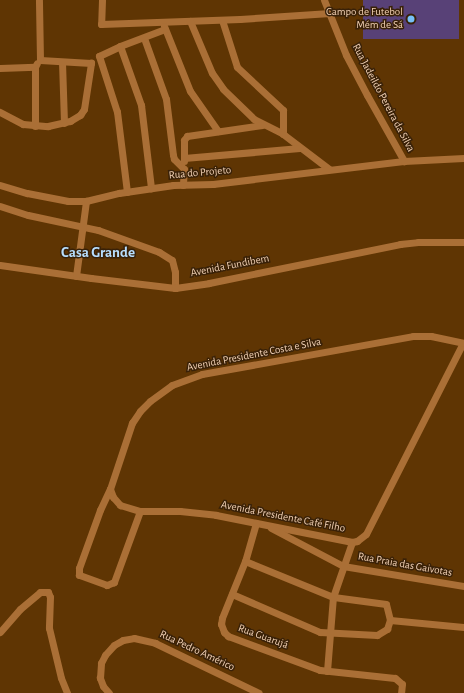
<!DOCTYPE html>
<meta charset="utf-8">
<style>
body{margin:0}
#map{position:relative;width:464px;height:693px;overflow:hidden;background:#5f3503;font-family:"Alegreya Sans",sans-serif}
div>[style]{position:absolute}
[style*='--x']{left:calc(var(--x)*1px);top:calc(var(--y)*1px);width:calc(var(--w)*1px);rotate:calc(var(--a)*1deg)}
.green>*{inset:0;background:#584177;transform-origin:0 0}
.minor>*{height:7px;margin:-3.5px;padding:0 3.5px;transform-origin:3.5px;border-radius:3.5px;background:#aa6f36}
.dots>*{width:11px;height:11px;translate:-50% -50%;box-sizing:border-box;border:2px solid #392108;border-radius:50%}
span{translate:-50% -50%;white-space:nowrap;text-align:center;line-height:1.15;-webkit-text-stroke:3px #392108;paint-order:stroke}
.poi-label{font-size:11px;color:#f1d0b4}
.right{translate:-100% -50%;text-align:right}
.street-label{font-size:11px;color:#f1d0b4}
.district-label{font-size:15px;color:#b7defe;font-weight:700}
</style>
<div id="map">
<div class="green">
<i style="left:363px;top:0;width:96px;height:39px"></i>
</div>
<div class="minor">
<i style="--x:102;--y:0;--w:24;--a:92"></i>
<i style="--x:101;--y:24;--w:139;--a:-2.1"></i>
<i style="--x:240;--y:19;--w:90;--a:-3.8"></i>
<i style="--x:324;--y:0;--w:59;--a:68.2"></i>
<i style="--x:346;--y:55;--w:45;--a:62.3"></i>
<i style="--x:367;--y:95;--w:76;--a:60.7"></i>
<i style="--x:222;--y:20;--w:49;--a:72.3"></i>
<i style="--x:237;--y:67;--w:63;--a:43.1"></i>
<i style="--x:283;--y:110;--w:24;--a:90"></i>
<i style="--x:190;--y:21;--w:56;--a:67.1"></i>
<i style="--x:212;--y:73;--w:19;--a:55"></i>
<i style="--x:223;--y:89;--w:43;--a:44.1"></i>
<i style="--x:254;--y:119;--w:33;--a:27"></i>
<i style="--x:283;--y:134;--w:58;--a:37.3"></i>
<i style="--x:164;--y:26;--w:70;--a:68.2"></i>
<i style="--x:190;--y:91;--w:49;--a:55"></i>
<i style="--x:144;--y:38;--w:65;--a:70.2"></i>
<i style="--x:166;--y:99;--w:56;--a:82.9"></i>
<i style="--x:173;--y:155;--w:4;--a:76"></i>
<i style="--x:174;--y:159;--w:14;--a:45"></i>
<i style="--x:184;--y:169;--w:16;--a:94"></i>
<i style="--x:120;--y:46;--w:63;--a:70.4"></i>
<i style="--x:141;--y:105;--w:84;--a:83.1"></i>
<i style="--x:62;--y:62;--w:61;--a:88.1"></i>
<i style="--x:35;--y:67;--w:59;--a:90"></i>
<i style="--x:0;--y:68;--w:35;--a:-2"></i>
<i style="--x:35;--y:67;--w:4;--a:-63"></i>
<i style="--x:0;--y:112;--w:26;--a:28"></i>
<i style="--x:23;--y:124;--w:25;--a:5"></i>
<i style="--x:48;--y:126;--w:23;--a:-13"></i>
<i style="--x:70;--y:121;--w:12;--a:-31"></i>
<i style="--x:80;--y:115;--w:7;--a:-56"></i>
<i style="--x:84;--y:109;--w:47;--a:-81.3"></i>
<i style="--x:91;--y:63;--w:51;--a:-176.6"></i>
<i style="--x:40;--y:60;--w:60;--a:-91"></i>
<i style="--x:184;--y:158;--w:116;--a:-4.9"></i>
<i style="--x:184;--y:161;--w:21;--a:-90"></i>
<i style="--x:184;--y:140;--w:5;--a:-53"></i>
<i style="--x:187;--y:136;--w:76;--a:-8.3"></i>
<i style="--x:0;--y:185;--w:28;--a:17"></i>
<i style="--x:27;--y:193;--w:42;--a:11"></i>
<i style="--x:68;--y:201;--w:18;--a:0"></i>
<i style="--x:86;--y:201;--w:34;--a:-14"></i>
<i style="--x:119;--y:193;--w:55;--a:-8.4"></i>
<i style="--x:173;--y:185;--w:40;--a:-1.4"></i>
<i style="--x:213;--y:184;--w:192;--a:-6.9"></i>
<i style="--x:404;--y:161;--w:60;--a:-2.9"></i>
<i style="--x:127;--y:192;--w:81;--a:-97.1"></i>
<i style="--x:117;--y:112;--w:59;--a:-107.8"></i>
<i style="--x:99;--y:56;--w:23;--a:-25"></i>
<i style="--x:120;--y:46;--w:48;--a:-20.7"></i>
<i style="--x:0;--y:206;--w:29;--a:18"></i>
<i style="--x:28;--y:215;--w:72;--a:12.1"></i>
<i style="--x:98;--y:230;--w:65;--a:19.8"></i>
<i style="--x:159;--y:252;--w:15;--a:32"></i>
<i style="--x:172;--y:260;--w:12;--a:76"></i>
<i style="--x:175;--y:272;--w:16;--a:90"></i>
<i style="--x:0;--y:265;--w:92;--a:8.1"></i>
<i style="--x:91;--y:278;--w:85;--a:6.8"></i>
<i style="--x:175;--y:288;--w:34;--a:-8"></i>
<i style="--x:209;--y:283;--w:195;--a:-11.5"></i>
<i style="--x:400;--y:244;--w:18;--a:-6"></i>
<i style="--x:418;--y:242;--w:46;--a:0"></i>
<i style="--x:76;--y:276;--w:76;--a:-82.4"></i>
<i style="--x:110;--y:489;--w:9;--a:69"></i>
<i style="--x:113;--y:497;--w:11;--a:49"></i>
<i style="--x:120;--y:505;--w:21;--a:17"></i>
<i style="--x:140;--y:511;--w:40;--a:0"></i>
<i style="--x:180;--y:511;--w:36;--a:6"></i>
<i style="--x:216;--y:515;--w:139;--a:11.2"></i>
<i style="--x:352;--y:542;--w:5;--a:-11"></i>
<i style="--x:357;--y:541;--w:11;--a:-38"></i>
<i style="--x:366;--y:534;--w:214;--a:-63.1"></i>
<i style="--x:140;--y:511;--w:76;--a:110.1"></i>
<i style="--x:114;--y:582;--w:8;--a:157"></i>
<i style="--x:107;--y:585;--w:30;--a:-160"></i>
<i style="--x:79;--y:575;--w:7;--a:-90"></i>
<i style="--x:79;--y:568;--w:62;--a:-70.1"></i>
<i style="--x:100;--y:510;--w:23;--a:-65"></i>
<i style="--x:110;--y:489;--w:70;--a:-71.6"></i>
<i style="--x:132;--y:423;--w:14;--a:-56"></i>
<i style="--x:140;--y:411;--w:14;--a:-45"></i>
<i style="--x:150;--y:401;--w:27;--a:-36"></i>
<i style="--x:172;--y:385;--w:32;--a:-20"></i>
<i style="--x:202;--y:374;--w:214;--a:-10.2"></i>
<i style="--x:413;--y:336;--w:18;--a:0"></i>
<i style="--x:431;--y:336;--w:34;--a:12"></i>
<i style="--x:256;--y:523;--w:40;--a:106"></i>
<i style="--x:245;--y:561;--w:61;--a:112"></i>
<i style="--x:222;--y:618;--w:6;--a:99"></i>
<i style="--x:221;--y:624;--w:9;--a:69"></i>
<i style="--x:224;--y:632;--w:6;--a:45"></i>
<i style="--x:228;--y:636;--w:98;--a:20.3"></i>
<i style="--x:320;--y:670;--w:75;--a:6.1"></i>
<i style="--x:395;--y:678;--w:9;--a:41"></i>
<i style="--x:402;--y:684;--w:9;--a:96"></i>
<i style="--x:271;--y:528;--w:81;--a:27.8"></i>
<i style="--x:343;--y:566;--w:123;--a:9.4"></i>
<i style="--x:232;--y:594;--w:96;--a:23.4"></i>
<i style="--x:320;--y:632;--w:57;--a:3"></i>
<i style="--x:377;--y:635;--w:12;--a:-31"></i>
<i style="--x:387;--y:629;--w:9;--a:-72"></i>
<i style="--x:390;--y:620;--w:16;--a:-104"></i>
<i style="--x:386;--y:604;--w:53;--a:-172.5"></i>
<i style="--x:333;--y:597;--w:95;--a:-157.8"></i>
<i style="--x:390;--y:620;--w:74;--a:5.4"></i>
<i style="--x:0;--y:632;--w:30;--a:-49"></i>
<i style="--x:20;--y:609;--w:26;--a:-40"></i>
<i style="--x:40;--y:592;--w:8;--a:0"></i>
<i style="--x:48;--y:592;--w:5;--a:68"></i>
<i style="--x:50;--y:597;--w:31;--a:92"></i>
<i style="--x:49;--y:628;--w:51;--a:76.5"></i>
<i style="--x:61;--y:678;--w:16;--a:68"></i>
<i style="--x:327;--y:671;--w:74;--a:-85.4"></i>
<i style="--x:333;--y:597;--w:58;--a:-70.9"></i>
<i style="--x:109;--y:693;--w:9;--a:-131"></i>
<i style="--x:103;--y:686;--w:9;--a:-111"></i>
<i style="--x:100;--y:678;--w:15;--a:-86"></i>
<i style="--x:101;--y:663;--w:9;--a:-63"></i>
<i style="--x:105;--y:655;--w:13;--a:-48"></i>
<i style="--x:114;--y:645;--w:10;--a:-29"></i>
<i style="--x:123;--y:640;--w:11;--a:-10"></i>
<i style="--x:134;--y:638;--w:22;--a:13"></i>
<i style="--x:155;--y:643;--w:115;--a:25.7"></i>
</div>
<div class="dots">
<i style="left:411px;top:19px;background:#77c0f7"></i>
</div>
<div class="poi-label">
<span class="right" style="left:403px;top:19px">Campo de Futebol<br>Mém de Sá</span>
</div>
<div class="street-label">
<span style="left:383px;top:98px;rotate:62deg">Rua Jadeildo Pereira da Silva</span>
<span style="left:200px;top:173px;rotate:-5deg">Rua do Projeto</span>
<span style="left:230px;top:266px;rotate:-11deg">Avenida Fundibem</span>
<span style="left:254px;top:355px;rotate:-11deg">Avenida Presidente Costa e Silva</span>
<span style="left:283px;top:517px;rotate:11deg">Avenida Presidente Café Filho</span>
<span style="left:405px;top:565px;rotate:10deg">Rua Praia das Gaivotas</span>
<span style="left:263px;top:637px;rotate:20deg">Rua Guarujá</span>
<span style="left:197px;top:651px;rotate:25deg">Rua Pedro Américo</span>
</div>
<div class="district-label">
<span style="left:98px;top:253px">Casa Grande</span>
</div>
</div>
